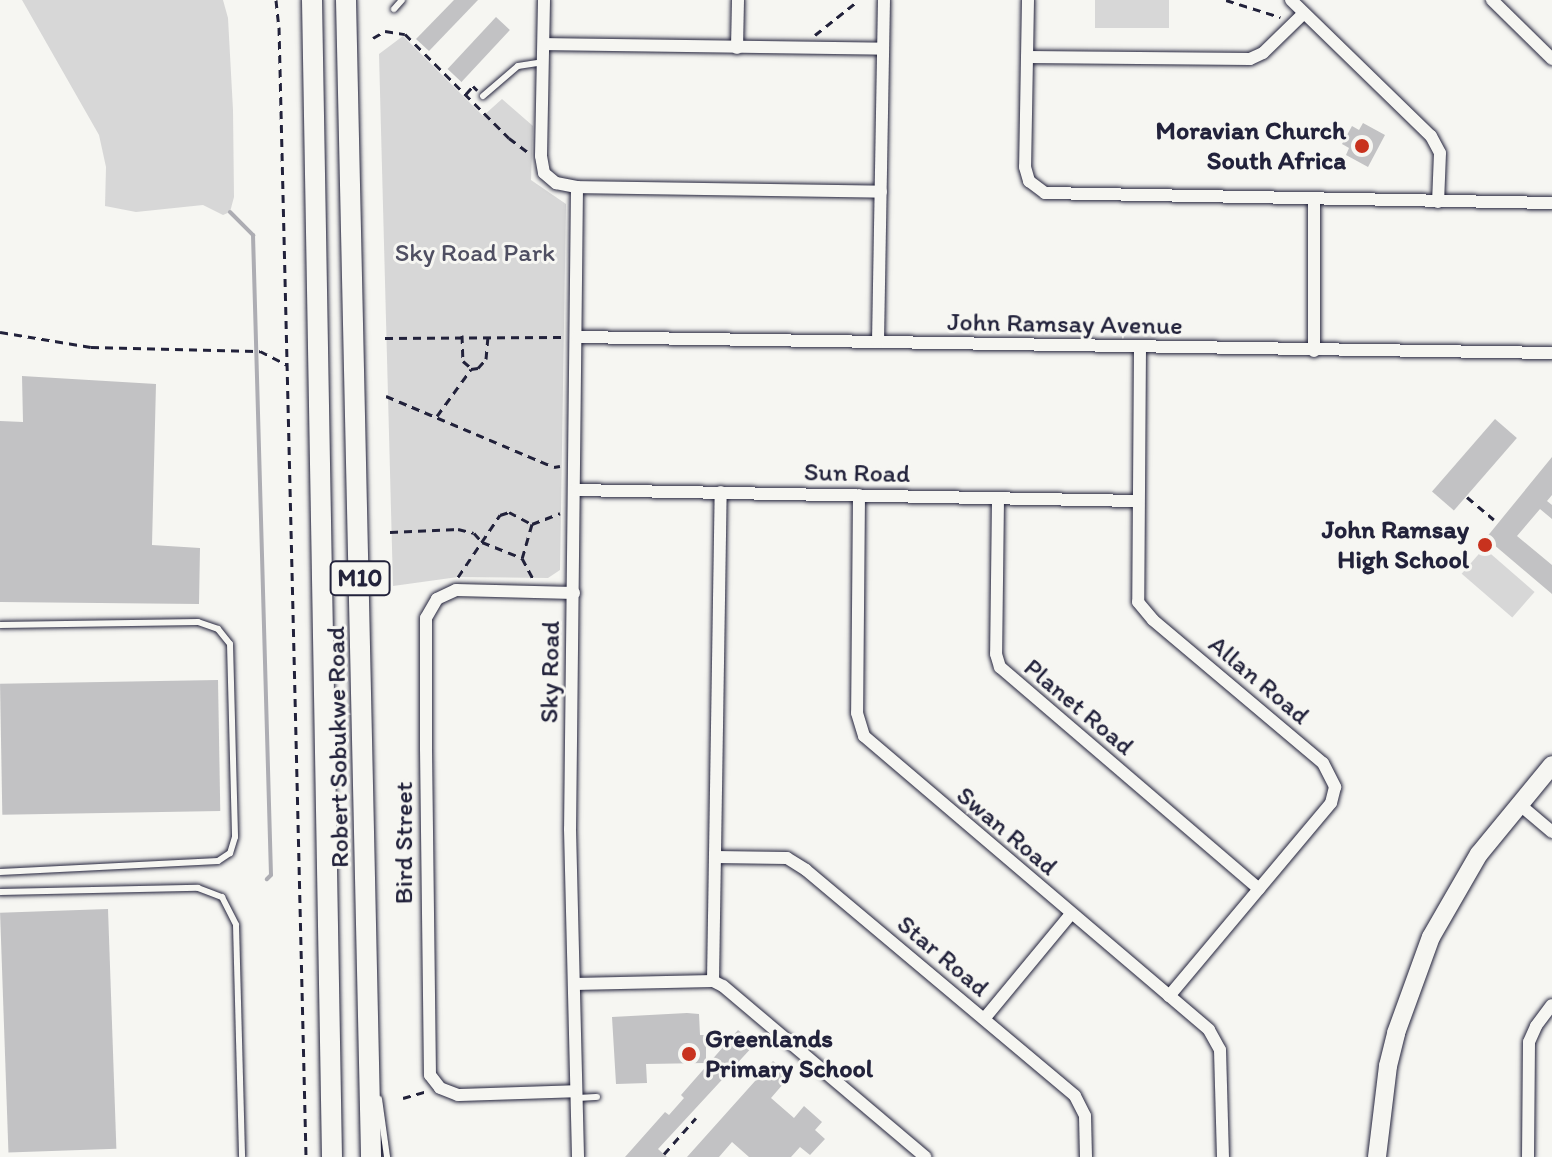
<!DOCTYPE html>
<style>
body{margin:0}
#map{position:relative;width:1552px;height:1157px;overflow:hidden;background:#f6f6f2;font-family:Itim,sans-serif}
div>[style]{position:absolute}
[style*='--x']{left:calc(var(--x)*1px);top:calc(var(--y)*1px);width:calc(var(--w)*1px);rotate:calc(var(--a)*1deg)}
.green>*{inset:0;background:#d7d7d7;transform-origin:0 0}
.stream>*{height:4px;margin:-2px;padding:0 2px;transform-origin:2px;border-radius:2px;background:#adadb3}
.building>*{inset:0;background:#c2c2c4;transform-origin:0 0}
.path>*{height:3px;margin-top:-1.5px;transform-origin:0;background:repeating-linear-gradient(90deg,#22223b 0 8px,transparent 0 14px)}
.roads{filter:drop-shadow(0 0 2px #22223b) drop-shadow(0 0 2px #22223b)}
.lane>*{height:6px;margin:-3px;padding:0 3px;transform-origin:3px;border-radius:3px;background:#f6f6f2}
.street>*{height:12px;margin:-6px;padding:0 6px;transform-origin:6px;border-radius:6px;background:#f6f6f2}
.secondary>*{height:18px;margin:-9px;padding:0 9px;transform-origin:9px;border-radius:9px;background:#f6f6f2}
.primary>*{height:20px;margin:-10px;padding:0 10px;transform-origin:10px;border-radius:10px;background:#f6f6f2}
.dots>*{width:22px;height:22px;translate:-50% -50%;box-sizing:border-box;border:4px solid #f6f6f2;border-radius:50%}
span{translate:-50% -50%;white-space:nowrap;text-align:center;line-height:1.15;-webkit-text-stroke:6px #f6f6f2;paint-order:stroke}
.shield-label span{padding:2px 6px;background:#f6f6f2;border:2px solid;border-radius:6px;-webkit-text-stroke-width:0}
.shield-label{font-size:24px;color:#22223b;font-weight:700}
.poi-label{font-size:26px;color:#22223b;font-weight:700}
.right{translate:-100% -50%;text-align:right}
.left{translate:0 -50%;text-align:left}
.park-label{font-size:26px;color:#4f4f62}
.street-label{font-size:26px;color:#22223b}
</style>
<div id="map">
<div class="green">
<i style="clip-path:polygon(22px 0,223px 0,228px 18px,233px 110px,234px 197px,230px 212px,223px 215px,203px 205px,136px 212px,105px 206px,106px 167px,99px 135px)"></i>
<i style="left:1095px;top:0;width:74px;height:28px"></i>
<i style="clip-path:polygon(403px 36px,483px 116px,502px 99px,533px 126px,531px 180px,566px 204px,560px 570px,548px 578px,458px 577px,393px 586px,379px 54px)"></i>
<i style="left:1484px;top:548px;width:67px;height:34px;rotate:41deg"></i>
</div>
<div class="stream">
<i style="--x:230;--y:212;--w:33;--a:45"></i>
<i style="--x:253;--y:235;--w:640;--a:88.39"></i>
<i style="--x:271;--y:875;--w:6;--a:135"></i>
</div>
<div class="building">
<i style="clip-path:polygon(454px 0,478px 0,429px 51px,416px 39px)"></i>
<i style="left:496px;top:17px;width:19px;height:71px;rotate:43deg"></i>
<i style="clip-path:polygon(1363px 123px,1385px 135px,1368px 167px,1346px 155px,1349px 148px,1342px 144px,1352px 126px,1359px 130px)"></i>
<i style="clip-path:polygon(22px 376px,156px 384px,152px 545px,200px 548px,199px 604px,0 602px,0 421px,23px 422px)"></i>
<i style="left:1495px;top:419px;width:29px;height:96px;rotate:41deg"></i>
<i style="clip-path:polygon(1552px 457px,1552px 495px,1547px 501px,1552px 505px,1552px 519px,1540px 509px,1517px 536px,1552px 565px,1552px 594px,1486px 538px)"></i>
<i style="left:218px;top:680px;width:131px;height:218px;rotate:89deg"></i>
<i style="left:108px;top:909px;width:240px;height:108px;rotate:88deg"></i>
<i style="clip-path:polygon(687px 1013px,699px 1014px,700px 1035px,706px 1035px,706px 1063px,646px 1064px,647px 1083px,616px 1084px,612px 1017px)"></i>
<i style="clip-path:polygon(738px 1030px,755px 1044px,658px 1149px,667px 1157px,625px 1157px,665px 1112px,669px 1115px,684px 1098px,681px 1095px)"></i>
<i style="clip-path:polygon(773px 1061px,790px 1076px,771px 1098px,794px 1118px,804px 1106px,822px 1122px,815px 1130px,825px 1139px,810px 1155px,800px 1147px,791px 1157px,749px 1157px,732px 1142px,719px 1157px,687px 1157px)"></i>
</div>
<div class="path">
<i style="--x:276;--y:0;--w:27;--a:84"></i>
<i style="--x:279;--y:27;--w:1130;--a:88.63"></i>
<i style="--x:1226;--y:0;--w:57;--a:17.5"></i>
<i style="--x:815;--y:35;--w:56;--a:-38.5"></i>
<i style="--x:373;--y:38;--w:14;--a:-30"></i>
<i style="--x:385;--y:31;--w:20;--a:9"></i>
<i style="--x:405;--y:34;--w:147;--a:45"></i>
<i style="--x:509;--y:138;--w:25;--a:37"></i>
<i style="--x:466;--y:94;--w:11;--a:-49"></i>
<i style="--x:473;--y:86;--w:6;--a:45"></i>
<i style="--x:0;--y:332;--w:92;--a:9.4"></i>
<i style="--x:91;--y:347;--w:169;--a:1.4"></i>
<i style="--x:260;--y:351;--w:30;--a:27"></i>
<i style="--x:462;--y:335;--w:26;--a:88"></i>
<i style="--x:463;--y:361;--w:11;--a:41"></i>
<i style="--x:385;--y:338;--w:176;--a:-0.3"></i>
<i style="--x:386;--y:396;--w:182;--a:22.9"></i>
<i style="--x:554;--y:467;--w:6;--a:-9"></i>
<i style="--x:437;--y:416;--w:58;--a:-54.1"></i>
<i style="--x:471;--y:369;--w:7;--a:-8"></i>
<i style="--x:478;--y:368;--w:12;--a:-48"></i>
<i style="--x:486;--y:359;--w:22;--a:-85"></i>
<i style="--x:1467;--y:497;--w:35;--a:40"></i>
<i style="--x:532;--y:524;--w:35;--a:106"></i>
<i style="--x:522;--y:558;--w:26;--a:62"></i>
<i style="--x:390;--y:532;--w:68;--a:-2.5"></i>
<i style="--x:458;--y:529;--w:16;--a:14"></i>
<i style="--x:474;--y:533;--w:12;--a:48"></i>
<i style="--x:482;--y:542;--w:43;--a:21.8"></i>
<i style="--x:458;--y:577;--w:75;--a:-55.9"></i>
<i style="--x:500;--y:515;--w:9;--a:-18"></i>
<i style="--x:509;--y:512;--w:26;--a:28"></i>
<i style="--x:532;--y:524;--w:30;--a:-21"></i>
<i style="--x:403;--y:1098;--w:25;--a:-16"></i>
<i style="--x:664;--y:1154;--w:48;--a:-48.4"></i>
</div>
<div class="roads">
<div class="lane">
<i style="--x:394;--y:9;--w:12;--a:-48"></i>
<i style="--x:483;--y:96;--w:46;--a:-40.6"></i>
<i style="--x:518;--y:66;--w:26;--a:-9"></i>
<i style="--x:0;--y:625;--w:198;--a:-0.9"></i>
<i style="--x:198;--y:622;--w:21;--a:19"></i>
<i style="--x:218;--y:629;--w:19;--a:51"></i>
<i style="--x:230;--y:644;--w:193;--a:88.5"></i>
<i style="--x:235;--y:837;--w:17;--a:107"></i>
<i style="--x:230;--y:853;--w:14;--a:146"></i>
<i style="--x:218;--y:861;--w:218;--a:177.1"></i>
<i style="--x:0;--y:892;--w:198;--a:-1.2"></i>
<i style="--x:198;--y:888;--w:26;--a:21"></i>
<i style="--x:222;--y:897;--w:31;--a:63"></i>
<i style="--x:236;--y:925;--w:232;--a:88.5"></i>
<i style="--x:576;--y:1098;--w:21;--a:-3"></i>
<i style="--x:379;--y:1099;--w:59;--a:82.1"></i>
</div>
<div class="street">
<i style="--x:544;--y:0;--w:156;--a:91.1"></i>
<i style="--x:541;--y:156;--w:17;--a:80"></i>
<i style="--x:544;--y:173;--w:16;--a:40"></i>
<i style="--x:556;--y:183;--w:21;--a:11"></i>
<i style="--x:577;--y:187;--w:304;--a:0.9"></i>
<i style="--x:1028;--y:0;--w:167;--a:91"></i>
<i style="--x:1025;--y:167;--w:15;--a:74"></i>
<i style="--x:1029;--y:181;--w:20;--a:37"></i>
<i style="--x:1045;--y:193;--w:507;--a:1.13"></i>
<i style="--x:1291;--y:0;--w:195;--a:44.2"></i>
<i style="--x:1431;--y:136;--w:19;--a:62"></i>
<i style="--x:1440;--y:153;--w:49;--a:92.3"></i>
<i style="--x:1492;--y:0;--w:84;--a:44.5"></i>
<i style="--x:545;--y:44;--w:338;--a:0.8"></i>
<i style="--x:737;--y:48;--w:48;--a:-88.8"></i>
<i style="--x:1027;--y:57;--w:223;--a:0.5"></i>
<i style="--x:1250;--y:59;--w:14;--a:-25"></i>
<i style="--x:1263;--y:53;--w:57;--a:-44.3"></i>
<i style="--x:577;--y:187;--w:642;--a:90.62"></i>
<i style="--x:570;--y:829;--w:328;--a:88.6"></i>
<i style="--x:577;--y:337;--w:975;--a:0.94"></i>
<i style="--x:878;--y:342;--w:342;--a:-89"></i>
<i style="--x:1140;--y:347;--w:255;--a:90.4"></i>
<i style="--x:1138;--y:602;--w:23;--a:50"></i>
<i style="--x:1153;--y:620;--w:222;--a:40.1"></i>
<i style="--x:1323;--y:763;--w:27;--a:63"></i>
<i style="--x:1335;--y:787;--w:16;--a:104"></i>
<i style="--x:1331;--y:803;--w:252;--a:130"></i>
<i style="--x:1314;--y:351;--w:153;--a:-90"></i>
<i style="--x:575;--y:490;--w:562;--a:1.12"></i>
<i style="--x:859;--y:495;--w:218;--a:90.5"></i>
<i style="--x:857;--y:713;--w:24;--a:73"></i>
<i style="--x:864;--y:736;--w:453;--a:40.4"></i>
<i style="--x:1209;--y:1030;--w:23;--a:61"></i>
<i style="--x:1220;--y:1050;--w:107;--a:88.4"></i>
<i style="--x:998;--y:499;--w:155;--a:90.7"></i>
<i style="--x:996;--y:654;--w:14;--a:73"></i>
<i style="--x:1000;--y:667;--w:341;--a:40.6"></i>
<i style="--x:574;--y:593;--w:118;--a:-178.5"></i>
<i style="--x:456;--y:590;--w:21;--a:155"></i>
<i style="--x:437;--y:599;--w:22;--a:120"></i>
<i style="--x:426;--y:618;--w:131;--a:90"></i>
<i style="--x:426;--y:749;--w:326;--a:89.3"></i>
<i style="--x:430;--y:1075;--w:16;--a:52"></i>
<i style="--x:440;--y:1088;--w:19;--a:21"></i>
<i style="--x:458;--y:1095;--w:118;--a:-1.9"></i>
<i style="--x:1519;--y:804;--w:43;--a:40.3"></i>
<i style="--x:715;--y:857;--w:72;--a:0.8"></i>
<i style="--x:787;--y:858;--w:22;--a:32"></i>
<i style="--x:806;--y:870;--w:351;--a:40"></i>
<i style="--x:1075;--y:1096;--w:22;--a:63"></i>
<i style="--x:1085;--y:1116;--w:41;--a:88.6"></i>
<i style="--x:713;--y:981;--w:489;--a:-89.1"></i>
<i style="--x:574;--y:984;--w:139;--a:-1.2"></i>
<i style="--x:713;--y:981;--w:11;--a:27"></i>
<i style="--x:723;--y:986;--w:265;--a:40.2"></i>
<i style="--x:984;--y:1019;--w:136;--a:-50.4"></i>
<i style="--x:1528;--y:1157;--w:115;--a:-89.5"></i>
<i style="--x:1529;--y:1042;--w:17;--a:-66"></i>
<i style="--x:1536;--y:1026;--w:26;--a:-53"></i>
</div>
<div class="secondary">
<i style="--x:1377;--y:1157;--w:92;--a:-83.1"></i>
<i style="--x:1388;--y:1066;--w:34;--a:-76"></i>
<i style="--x:1396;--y:1033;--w:102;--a:-70"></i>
<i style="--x:1431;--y:937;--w:96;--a:-60"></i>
<i style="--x:1479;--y:854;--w:115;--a:-50.6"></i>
</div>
<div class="primary">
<i style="--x:312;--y:0;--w:1157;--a:89.01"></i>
<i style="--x:346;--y:0;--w:1157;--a:88.76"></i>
</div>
</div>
<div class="dots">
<i style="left:1362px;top:146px;background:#c8321e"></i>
<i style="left:1485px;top:545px;background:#c8321e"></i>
<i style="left:689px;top:1054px;background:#c8321e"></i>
</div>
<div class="shield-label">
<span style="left:360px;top:578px">M10</span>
</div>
<div class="poi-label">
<span class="right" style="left:1346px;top:146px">Moravian Church<br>South Africa</span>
<span class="right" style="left:1469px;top:545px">John Ramsay<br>High School</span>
<span class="left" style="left:705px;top:1054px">Greenlands<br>Primary School</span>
</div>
<div class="park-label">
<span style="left:475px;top:253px">Sky Road Park</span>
</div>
<div class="street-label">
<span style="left:1065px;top:324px;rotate:1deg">John Ramsay Avenue</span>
<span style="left:857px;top:473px;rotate:1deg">Sun Road</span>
<span style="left:550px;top:672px;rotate:-89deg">Sky Road</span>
<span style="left:1259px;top:680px;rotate:40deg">Allan Road</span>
<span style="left:1079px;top:707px;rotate:40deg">Planet Road</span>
<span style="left:338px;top:747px;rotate:-91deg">Robert Sobukwe Road</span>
<span style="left:1007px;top:831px;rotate:40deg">Swan Road</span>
<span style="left:404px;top:843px;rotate:-90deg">Bird Street</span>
<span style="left:943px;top:956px;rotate:40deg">Star Road</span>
</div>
</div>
